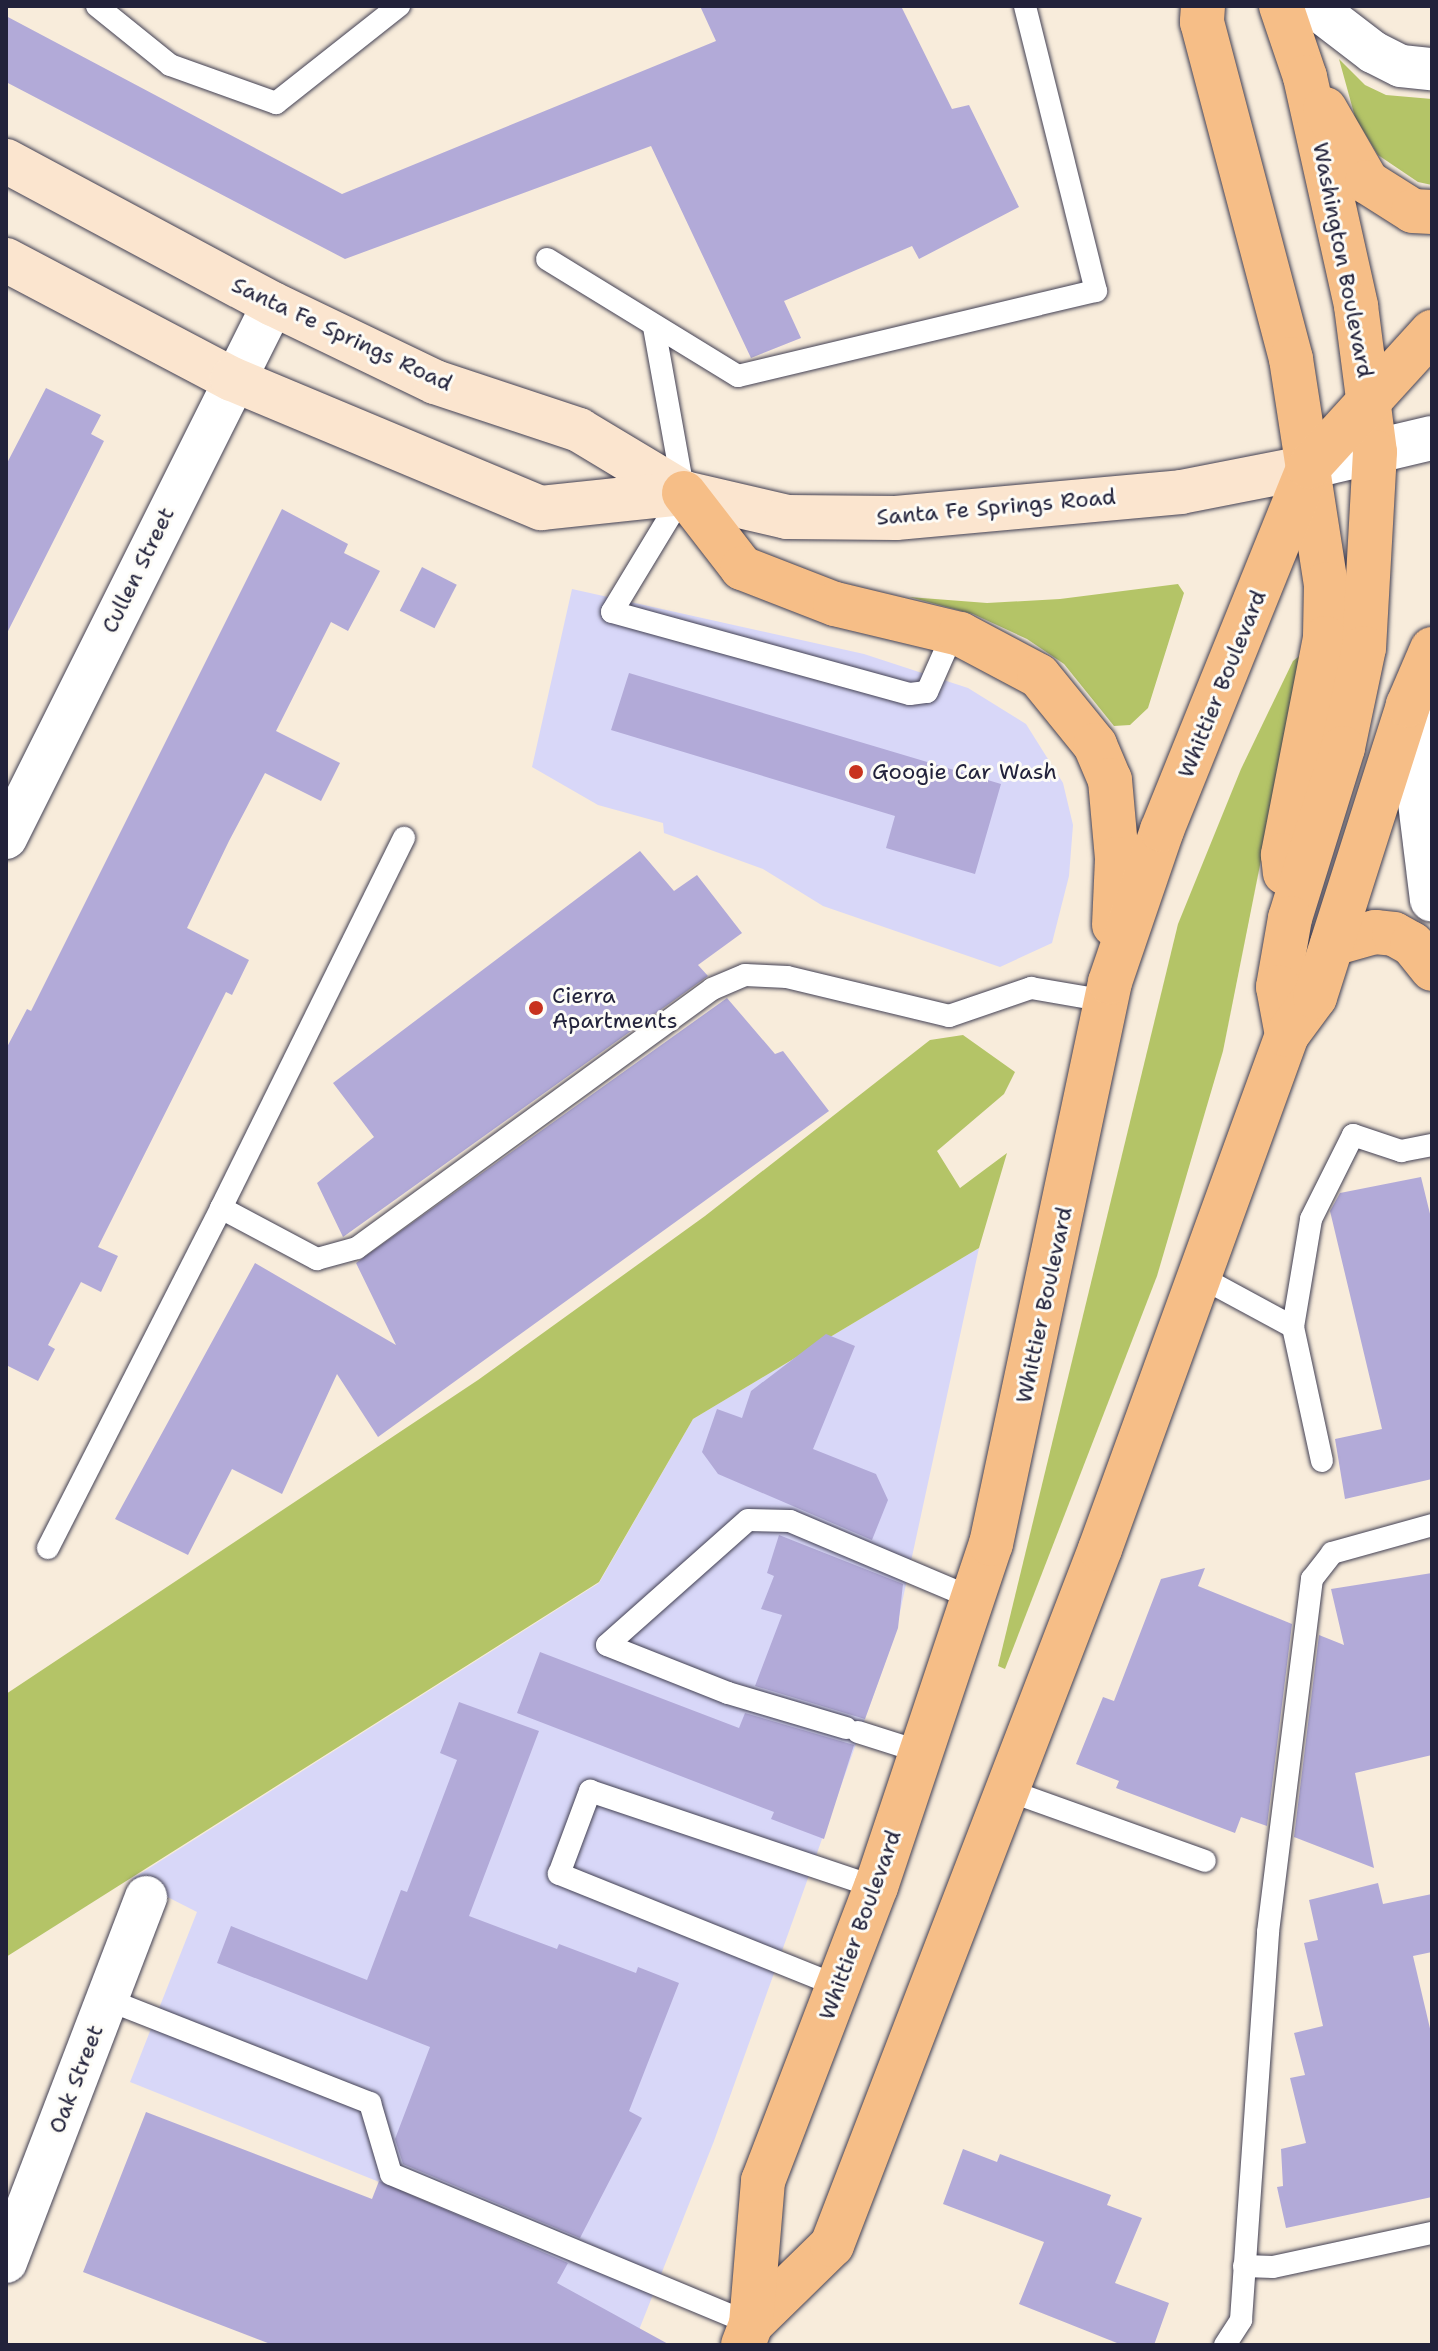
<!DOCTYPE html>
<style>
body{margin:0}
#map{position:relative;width:1438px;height:2351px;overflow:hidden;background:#f8ecdb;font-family:"Shantell Sans",sans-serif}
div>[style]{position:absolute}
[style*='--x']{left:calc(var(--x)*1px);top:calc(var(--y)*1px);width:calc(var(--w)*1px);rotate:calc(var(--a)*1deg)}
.built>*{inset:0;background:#d8d7f8}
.green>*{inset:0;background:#b4c467}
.building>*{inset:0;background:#b2aad8;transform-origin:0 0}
.roads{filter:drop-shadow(0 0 2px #424053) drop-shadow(0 0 2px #424053)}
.service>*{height:22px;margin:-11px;padding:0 11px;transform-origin:11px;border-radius:11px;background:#fff}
.minor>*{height:42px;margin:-21px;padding:0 21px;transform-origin:21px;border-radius:21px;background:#fff}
.tertiary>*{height:44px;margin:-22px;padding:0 22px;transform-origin:22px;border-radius:22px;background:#fff}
.secondary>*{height:44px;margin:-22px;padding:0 22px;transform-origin:22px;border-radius:22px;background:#fbe5cf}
.primary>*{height:44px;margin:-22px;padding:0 22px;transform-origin:22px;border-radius:22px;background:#f6be87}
.dots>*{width:22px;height:22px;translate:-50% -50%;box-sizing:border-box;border:4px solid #fdfcf7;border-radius:50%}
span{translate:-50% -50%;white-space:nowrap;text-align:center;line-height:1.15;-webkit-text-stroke:6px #fdfcf7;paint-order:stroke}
.street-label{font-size:22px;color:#22223b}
.poi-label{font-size:22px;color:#22223b}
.left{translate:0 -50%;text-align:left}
.frame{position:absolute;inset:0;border:8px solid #22223b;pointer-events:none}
</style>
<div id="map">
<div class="built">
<i style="clip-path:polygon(572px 589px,864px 654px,968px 688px,1026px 724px,1063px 783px,1073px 825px,1069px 876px,1052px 943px,1000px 967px,823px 906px,763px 869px,664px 833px,663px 823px,598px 805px,532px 767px)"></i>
<i style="clip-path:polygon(979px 1248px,895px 1635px,714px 2141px,633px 2345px,379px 2345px,434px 2204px,130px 2082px,197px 1912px,132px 1879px,599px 1583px,693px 1419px)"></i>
</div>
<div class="green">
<i style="clip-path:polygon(1339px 59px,1365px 85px,1386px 95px,1432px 99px,1432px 185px,1418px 182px,1378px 155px,1355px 117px)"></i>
<i style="clip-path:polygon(1178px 584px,1184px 593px,1148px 708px,1130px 725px,1114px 726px,1064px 664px,1027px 639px,973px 614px,909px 597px,987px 603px,1060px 599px)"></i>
<i style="clip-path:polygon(1302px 654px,1223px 1051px,1157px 1276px,1005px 1669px,998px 1666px,1178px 924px,1241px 769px,1293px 661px)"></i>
<i style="clip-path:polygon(963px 1035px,1015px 1072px,1004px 1094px,937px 1151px,960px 1188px,1007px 1153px,979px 1248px,693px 1419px,599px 1582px,6px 1957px,6px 1694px,478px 1380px,705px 1216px,930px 1040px)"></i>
</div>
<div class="building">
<i style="clip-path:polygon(700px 6px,901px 6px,952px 109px,969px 105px,1019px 207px,919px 259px,912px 246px,784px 301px,801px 338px,751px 358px,651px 146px,345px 259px,6px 82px,6px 16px,342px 194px,716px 41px)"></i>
<i style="clip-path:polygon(46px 388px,101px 415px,91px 434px,104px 441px,6px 635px,6px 465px)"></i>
<i style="clip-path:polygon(282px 509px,348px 544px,344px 553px,380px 571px,348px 631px,331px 622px,276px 731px,340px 763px,321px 801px,265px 773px,229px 841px,187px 928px,249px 960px,232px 995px,226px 992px,98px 1247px,118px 1256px,101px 1292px,81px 1282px,48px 1345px,55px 1349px,38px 1381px,6px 1365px,6px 1049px,27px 1009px,31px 1011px)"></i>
<i style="left:422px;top:567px;width:39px;height:49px;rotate:27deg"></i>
<i style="clip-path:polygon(629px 673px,1001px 784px,975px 874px,886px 848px,895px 816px,611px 730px)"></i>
<i style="clip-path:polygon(640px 851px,674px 891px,697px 875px,742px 933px,698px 965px,708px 976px,343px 1237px,317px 1183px,374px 1137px,333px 1083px)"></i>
<i style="clip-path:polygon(727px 998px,775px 1054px,783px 1051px,829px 1111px,378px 1437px,337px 1374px,282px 1494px,232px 1469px,188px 1555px,115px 1519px,255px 1263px,396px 1345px,356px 1263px)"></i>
<i style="clip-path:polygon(1421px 1177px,1432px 1222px,1432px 1479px,1345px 1499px,1335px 1439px,1382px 1429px,1330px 1211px,1340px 1193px)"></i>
<i style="clip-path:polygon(826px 1334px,855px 1346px,813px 1449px,876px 1474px,888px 1500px,872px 1540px,718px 1474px,702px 1452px,717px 1409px,742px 1418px,751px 1391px)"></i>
<i style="clip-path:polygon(779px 1535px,903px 1584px,898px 1628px,865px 1719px,755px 1686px,782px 1615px,761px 1609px,774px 1576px,767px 1573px)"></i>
<i style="clip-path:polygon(1205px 1568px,1198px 1586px,1292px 1624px,1267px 1826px,1241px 1817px,1235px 1833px,1116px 1788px,1119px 1781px,1076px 1764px,1103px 1697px,1114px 1701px,1161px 1579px)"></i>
<i style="clip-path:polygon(1432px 1573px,1432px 1755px,1355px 1773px,1374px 1868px,1294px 1837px,1319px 1635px,1344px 1645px,1331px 1589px)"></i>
<i style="clip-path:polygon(540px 1652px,739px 1728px,745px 1713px,854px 1745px,824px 1839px,771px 1819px,774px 1812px,517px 1713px)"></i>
<i style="clip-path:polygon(459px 1702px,539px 1731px,469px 1916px,557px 1949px,559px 1944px,636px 1973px,638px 1967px,679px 1983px,629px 2111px,642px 2118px,580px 2238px,403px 2164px,395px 2139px,430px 2047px,217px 1963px,231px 1926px,367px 1980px,401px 1890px,407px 1892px,457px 1760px,440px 1753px)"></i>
<i style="clip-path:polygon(1378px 1883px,1383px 1904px,1432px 1894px,1432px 1952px,1413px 1956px,1432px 2037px,1432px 2197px,1286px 2228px,1277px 2187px,1283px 2186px,1281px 2149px,1306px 2143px,1290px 2078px,1305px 2075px,1294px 2033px,1323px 2026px,1304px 1943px,1318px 1940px,1309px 1900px)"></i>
<i style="clip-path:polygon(146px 2112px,372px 2199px,379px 2181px,568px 2263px,557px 2283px,670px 2345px,273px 2345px,83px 2272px)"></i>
<i style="clip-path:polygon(963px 2149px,997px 2162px,1000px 2154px,1111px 2195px,1107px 2205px,1142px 2218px,1115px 2283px,1169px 2303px,1154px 2345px,1122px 2345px,1019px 2304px,1044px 2242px,943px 2204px)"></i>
</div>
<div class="roads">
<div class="service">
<i style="--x:97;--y:6;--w:94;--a:38.9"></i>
<i style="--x:170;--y:65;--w:113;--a:19.7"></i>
<i style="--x:276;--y:103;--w:157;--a:-38.3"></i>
<i style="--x:547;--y:259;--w:224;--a:31.5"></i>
<i style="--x:738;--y:376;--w:368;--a:-13.4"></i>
<i style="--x:1096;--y:291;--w:294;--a:-104"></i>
<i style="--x:654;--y:327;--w:169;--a:79.8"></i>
<i style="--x:684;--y:493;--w:139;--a:121.2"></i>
<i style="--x:612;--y:612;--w:309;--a:15.4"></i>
<i style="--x:910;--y:694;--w:17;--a:-7"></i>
<i style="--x:927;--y:692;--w:64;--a:-66.2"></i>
<i style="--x:221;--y:1208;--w:413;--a:-63.7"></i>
<i style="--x:1197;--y:1275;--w:109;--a:28.4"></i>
<i style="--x:1293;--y:1327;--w:137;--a:77.8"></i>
<i style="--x:1293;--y:1327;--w:109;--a:-80.5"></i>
<i style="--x:1311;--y:1219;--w:94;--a:-63.4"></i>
<i style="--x:1353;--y:1135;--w:51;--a:18.4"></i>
<i style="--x:1401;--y:1151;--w:32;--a:-11"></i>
<i style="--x:48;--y:1548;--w:381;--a:-63"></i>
<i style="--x:221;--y:1208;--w:109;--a:28"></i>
<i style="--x:317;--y:1259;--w:41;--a:-15.4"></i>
<i style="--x:357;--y:1248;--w:439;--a:-36.1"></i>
<i style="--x:712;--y:989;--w:36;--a:-23"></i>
<i style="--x:745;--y:975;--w:42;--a:2.7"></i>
<i style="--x:787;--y:977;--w:167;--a:13.5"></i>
<i style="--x:949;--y:1016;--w:87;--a:-18.9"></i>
<i style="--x:1031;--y:988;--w:76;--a:9.8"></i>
<i style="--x:846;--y:1728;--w:123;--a:-163.5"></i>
<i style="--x:728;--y:1693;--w:130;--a:-158.4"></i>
<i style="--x:607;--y:1645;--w:188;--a:-41.6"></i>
<i style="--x:748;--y:1520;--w:42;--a:1.4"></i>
<i style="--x:790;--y:1521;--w:198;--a:22.9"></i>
<i style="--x:858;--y:1732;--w:66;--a:17.6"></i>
<i style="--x:1007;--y:1790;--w:210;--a:19.7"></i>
<i style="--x:838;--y:1986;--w:301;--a:-158.1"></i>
<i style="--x:559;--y:1874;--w:89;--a:-69.5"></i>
<i style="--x:590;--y:1791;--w:302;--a:18.6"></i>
<i style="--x:106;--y:1999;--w:284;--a:21.5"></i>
<i style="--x:370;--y:2103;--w:74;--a:73.5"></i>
<i style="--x:391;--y:2174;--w:390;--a:22.6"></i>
<i style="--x:1244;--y:2266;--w:29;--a:2"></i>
<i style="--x:1273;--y:2267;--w:163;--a:-12.1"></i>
<i style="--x:1225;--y:2345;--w:30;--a:-57"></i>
<i style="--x:1241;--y:2320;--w:389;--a:-86"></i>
<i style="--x:1268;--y:1932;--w:356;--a:-82.9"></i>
<i style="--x:1312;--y:1579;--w:33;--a:-52"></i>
<i style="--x:1332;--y:1553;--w:104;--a:-15.6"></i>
</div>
<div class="minor">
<i style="--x:1313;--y:6;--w:76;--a:37.5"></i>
<i style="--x:1373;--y:52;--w:31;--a:27"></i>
<i style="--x:1401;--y:66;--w:31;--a:6"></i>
<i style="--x:6;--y:838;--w:597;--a:-63.43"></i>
<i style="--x:6;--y:2262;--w:391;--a:-69"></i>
</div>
<div class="tertiary">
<i style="--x:1309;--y:467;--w:126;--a:-13.3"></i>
<i style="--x:1408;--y:705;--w:196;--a:83"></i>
</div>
<div class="secondary">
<i style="--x:6;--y:161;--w:303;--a:28.2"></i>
<i style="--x:273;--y:304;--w:180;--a:25.7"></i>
<i style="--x:435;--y:382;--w:152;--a:18.4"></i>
<i style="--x:579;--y:430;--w:122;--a:31"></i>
<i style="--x:684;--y:493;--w:106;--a:13.1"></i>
<i style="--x:787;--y:517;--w:109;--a:0.5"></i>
<i style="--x:896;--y:518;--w:286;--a:-5.2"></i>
<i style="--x:1181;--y:492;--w:130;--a:-11.1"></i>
<i style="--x:6;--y:260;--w:255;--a:27.8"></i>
<i style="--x:232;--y:379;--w:335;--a:22.7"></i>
<i style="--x:541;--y:508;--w:144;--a:-6"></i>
</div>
<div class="primary">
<i style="--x:1203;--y:6;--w:16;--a:94"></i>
<i style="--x:1202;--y:22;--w:349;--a:75.2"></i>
<i style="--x:1291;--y:359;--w:228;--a:81.2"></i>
<i style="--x:1326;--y:584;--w:54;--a:91.1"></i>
<i style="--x:1325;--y:638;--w:221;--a:101"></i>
<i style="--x:1283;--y:855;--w:18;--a:84"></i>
<i style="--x:1281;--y:6;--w:75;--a:71.3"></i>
<i style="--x:1305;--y:77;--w:235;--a:77.4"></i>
<i style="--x:1356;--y:306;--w:147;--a:82.6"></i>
<i style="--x:1375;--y:452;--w:196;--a:93.2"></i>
<i style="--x:1364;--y:648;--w:102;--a:101.9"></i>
<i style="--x:1343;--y:748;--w:178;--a:107.3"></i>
<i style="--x:1290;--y:918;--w:70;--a:99.9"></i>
<i style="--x:1278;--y:987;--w:49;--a:79.4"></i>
<i style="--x:1325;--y:109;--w:84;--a:60.1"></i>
<i style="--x:1367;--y:182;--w:54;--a:32.2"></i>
<i style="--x:1413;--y:211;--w:19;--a:3"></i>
<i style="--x:684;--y:493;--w:95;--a:52.3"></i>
<i style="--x:742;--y:568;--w:100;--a:21.2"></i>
<i style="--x:835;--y:604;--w:129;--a:13.5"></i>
<i style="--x:960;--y:634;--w:89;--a:28"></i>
<i style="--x:1039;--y:676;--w:89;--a:50.9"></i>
<i style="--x:1095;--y:745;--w:38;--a:67"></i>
<i style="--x:1110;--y:780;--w:79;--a:84.9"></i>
<i style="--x:1117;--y:859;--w:66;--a:92.6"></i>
<i style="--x:1332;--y:944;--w:45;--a:-15.6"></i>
<i style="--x:1375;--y:932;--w:19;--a:6"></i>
<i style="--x:1394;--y:934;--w:21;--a:29"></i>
<i style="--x:1412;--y:944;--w:32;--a:51"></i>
<i style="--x:751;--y:2324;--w:113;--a:-44.3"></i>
<i style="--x:832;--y:2245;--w:746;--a:-68.94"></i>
<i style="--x:1100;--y:1549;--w:547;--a:-70.01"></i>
<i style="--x:1287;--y:1035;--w:47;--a:-53.6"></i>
<i style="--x:1315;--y:997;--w:306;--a:-72.3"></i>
<i style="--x:1408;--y:705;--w:61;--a:-66.8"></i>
<i style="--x:743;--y:2345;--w:22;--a:-69"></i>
<i style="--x:751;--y:2324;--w:144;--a:-85.2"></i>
<i style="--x:763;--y:2181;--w:315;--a:-69"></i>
<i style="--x:876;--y:1887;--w:362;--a:-71.5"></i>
<i style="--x:991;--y:1544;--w:574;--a:-78.04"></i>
<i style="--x:1110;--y:982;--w:161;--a:-71.1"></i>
<i style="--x:1162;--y:830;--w:392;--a:-68"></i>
<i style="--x:1309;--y:467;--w:183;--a:-47.7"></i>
</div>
</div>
<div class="dots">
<i style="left:856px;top:772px;background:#c8321e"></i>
<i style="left:536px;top:1008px;background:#c8321e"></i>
</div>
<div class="street-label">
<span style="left:1343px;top:260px;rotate:79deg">Washington Boulevard</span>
<span style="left:342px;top:334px;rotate:25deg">Santa Fe Springs Road</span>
<span style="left:996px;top:507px;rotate:-5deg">Santa Fe Springs Road</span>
<span style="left:138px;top:570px;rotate:-64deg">Cullen Street</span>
<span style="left:1222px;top:684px;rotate:-68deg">Whittier Boulevard</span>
<span style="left:1044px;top:1305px;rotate:-78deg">Whittier Boulevard</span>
<span style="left:860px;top:1925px;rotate:-70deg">Whittier Boulevard</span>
<span style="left:76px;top:2079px;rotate:-69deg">Oak Street</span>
</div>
<div class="poi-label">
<span class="left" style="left:872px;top:772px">Googie Car Wash</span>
<span class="left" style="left:552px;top:1008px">Cierra<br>Apartments</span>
</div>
<div class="frame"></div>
</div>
